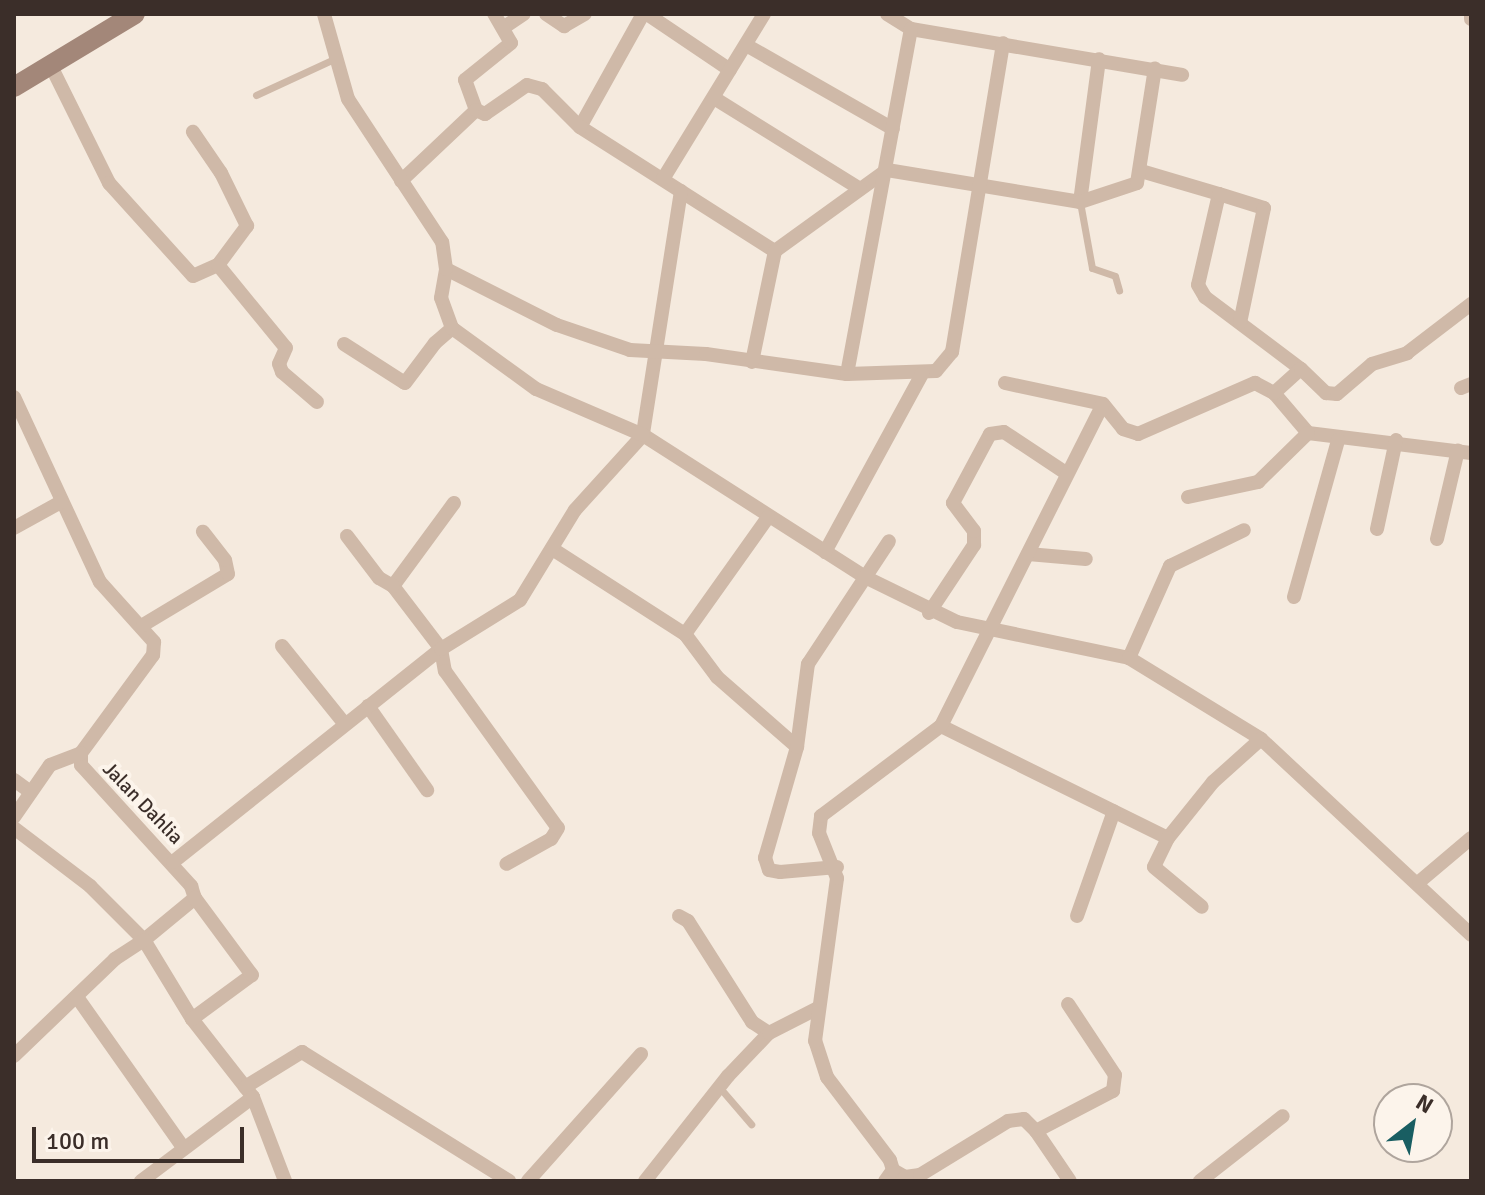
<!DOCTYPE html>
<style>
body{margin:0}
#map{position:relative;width:1485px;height:1195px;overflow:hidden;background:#f5eade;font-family:Signika,sans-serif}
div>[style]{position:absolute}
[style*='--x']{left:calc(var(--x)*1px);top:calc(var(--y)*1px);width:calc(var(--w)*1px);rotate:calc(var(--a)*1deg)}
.service>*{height:7px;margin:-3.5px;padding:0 3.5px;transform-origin:3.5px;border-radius:3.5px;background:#cfb9a8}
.minor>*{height:14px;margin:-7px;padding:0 7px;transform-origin:7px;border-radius:7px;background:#cfb9a8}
.secondary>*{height:20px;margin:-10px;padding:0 10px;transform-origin:10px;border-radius:10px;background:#a38779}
span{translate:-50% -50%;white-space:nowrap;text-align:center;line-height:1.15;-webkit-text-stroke:8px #fcf4eb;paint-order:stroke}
.street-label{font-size:20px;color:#3b2e29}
.frame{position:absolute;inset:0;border:16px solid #3b2e29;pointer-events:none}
.north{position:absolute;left:1373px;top:1083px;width:80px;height:80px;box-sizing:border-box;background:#fcf4eb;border:2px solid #afa59d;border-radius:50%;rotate:31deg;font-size:22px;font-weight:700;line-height:32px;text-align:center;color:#3b2e29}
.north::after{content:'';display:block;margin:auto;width:28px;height:36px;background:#195e62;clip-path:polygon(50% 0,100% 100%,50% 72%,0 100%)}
.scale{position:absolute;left:32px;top:1127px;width:212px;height:36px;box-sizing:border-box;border:4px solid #3b2e29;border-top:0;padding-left:10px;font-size:24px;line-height:28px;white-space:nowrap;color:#3b2e29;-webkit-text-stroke:6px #fcf4eb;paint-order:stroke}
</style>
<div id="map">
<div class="service">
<i style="--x:256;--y:95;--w:88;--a:-24.8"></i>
<i style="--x:1080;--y:202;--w:67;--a:79.7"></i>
<i style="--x:1092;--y:268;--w:24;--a:19"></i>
<i style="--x:1115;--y:276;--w:15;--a:74"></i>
<i style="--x:720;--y:1088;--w:48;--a:49.3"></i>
</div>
<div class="minor">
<i style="--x:546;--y:14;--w:22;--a:34"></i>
<i style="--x:564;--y:26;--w:24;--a:-30"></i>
<i style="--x:643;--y:14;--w:129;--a:119.1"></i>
<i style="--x:580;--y:127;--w:231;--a:32.5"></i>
<i style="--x:775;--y:251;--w:138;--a:-35.9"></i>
<i style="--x:887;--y:170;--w:196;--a:9.4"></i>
<i style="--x:1080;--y:202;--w:144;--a:-82.4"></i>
<i style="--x:647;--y:14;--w:100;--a:34"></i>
<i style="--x:887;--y:14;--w:28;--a:32"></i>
<i style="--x:911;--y:29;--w:275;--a:9.6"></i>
<i style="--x:1471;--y:15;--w:4;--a:90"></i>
<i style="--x:503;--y:28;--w:25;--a:-34"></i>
<i style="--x:746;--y:45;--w:169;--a:29.7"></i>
<i style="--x:51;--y:66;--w:131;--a:63.6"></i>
<i style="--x:109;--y:183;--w:125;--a:47.9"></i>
<i style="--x:193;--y:276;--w:27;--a:-24"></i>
<i style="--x:218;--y:265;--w:49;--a:-53.4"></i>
<i style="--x:247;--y:226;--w:59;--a:-116.1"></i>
<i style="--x:221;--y:173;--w:50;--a:-124.3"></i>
<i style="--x:714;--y:98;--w:172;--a:31.9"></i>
<i style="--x:476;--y:110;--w:32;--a:-110"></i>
<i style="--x:465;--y:80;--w:59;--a:-38.8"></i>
<i style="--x:511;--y:43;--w:34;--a:-120"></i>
<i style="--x:1141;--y:171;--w:81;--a:16.4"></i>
<i style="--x:1219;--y:194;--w:93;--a:103"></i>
<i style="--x:1198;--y:285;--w:14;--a:60"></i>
<i style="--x:1205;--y:297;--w:120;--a:36.9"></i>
<i style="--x:663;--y:179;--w:193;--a:-58.5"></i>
<i style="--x:401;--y:181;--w:103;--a:-43.4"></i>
<i style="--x:476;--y:110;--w:10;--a:24"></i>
<i style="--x:485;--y:114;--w:51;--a:-34.6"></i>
<i style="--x:527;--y:85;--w:16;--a:15"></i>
<i style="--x:542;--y:89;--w:54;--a:45"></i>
<i style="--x:681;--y:191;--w:247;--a:98.9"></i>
<i style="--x:643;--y:435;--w:264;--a:32.6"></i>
<i style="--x:865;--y:577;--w:102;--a:26.1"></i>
<i style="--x:957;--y:622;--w:176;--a:11.8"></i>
<i style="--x:1129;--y:658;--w:101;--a:-66"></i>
<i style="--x:1170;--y:566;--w:82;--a:-25.9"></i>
<i style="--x:1219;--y:194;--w:47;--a:17.3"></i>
<i style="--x:1264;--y:208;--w:117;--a:101.8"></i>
<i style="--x:1080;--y:202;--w:60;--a:-18.4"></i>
<i style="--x:1137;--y:183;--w:116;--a:-81.1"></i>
<i style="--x:218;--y:265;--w:107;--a:50.7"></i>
<i style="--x:286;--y:348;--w:17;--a:114"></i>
<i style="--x:279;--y:364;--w:9;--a:69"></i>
<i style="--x:282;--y:372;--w:46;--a:40.6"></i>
<i style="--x:446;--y:269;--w:124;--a:26.8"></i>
<i style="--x:557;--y:325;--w:77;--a:18.9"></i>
<i style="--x:630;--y:350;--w:76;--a:3"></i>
<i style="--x:706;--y:354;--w:142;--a:8.1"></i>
<i style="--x:847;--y:374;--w:89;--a:-1.9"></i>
<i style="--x:936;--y:371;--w:25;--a:-50"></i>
<i style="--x:952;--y:352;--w:313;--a:-80.6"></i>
<i style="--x:344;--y:344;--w:72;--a:32.6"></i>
<i style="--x:405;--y:383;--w:50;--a:-53.1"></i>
<i style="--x:435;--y:343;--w:23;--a:-41"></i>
<i style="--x:752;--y:362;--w:113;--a:-78.3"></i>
<i style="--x:847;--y:374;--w:351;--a:-79.5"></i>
<i style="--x:1005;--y:383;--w:100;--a:12.1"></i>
<i style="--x:1103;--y:404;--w:32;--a:51"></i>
<i style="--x:1123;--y:429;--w:16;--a:18"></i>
<i style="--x:1138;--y:434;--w:128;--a:-23.6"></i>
<i style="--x:1255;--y:383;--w:21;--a:28"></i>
<i style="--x:1274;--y:393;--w:52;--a:49.6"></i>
<i style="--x:1308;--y:433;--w:164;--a:7"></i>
<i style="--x:1461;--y:388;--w:11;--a:-22"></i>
<i style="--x:1274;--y:393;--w:36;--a:-42"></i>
<i style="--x:1301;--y:369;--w:35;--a:44"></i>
<i style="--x:1326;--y:393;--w:11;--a:5"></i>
<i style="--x:1337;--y:394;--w:46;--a:-40.6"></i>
<i style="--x:1372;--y:364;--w:37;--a:-17"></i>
<i style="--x:1407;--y:353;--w:81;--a:-37.4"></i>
<i style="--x:14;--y:397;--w:204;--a:65.1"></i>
<i style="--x:100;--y:582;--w:81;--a:48"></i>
<i style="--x:154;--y:642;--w:13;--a:94"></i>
<i style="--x:153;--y:655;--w:122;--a:126.3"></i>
<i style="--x:81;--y:753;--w:12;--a:90"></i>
<i style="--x:81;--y:765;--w:164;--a:47.7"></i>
<i style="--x:191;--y:886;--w:13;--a:72"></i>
<i style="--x:195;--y:898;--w:66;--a:140.5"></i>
<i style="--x:144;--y:940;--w:92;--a:58.7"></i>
<i style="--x:192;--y:1019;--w:99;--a:52"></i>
<i style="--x:253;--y:1097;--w:140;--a:143.1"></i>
<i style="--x:1188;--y:497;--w:72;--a:-12.1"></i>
<i style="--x:1258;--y:482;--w:70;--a:-44.4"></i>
<i style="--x:454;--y:503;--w:103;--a:126.3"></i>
<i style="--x:393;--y:586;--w:79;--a:52.7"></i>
<i style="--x:441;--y:649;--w:22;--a:80"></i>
<i style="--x:445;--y:671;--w:193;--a:54.3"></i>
<i style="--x:558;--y:828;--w:13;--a:122"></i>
<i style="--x:551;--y:839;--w:51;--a:150.9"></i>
<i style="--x:14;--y:528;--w:54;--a:-29"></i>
<i style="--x:1377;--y:529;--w:91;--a:-77.9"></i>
<i style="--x:347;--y:536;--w:53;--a:52.7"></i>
<i style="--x:379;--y:578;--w:16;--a:30"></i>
<i style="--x:1437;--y:539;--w:91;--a:-76.7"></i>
<i style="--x:554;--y:550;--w:156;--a:32.7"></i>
<i style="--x:685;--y:634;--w:54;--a:53.3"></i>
<i style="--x:717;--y:677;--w:106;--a:41.2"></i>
<i style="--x:825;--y:552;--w:203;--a:-61.4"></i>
<i style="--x:1028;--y:554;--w:58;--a:4.9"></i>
<i style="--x:1294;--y:597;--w:163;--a:-74.3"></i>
<i style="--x:929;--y:613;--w:82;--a:-56.5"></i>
<i style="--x:974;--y:545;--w:14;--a:-90"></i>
<i style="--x:974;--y:531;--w:35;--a:-127"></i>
<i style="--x:953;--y:503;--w:78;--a:-61.8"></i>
<i style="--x:990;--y:434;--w:14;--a:-8"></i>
<i style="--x:1004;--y:432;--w:74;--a:33.5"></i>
<i style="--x:143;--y:625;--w:99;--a:-31"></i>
<i style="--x:228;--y:574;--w:14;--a:-102"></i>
<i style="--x:225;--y:560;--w:36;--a:-128"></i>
<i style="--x:685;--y:634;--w:143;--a:-54.6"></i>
<i style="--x:282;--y:646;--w:99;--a:51.2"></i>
<i style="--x:1129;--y:658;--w:155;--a:31.5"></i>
<i style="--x:1261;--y:739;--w:287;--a:43"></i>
<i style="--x:368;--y:706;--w:103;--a:54.9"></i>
<i style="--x:941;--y:726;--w:253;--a:26.3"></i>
<i style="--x:1168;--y:838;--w:72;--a:-51.2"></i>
<i style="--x:1213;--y:782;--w:64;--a:-41.9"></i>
<i style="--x:14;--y:780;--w:19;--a:36"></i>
<i style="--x:14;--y:817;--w:63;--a:-55.3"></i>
<i style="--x:50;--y:765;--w:33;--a:-21"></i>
<i style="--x:14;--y:828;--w:96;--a:37.3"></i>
<i style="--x:90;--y:886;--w:76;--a:45"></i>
<i style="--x:144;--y:940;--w:35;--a:147"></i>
<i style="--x:115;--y:959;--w:140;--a:136.2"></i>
<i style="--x:1168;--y:838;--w:32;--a:116"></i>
<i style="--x:1154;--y:867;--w:62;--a:39.8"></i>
<i style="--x:173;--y:862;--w:342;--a:-38.5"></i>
<i style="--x:441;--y:649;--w:93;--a:-31.8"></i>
<i style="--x:520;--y:600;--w:105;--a:-58.6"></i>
<i style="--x:575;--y:510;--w:101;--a:-47.8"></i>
<i style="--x:643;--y:435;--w:116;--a:-156.7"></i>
<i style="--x:536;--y:389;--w:104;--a:-144"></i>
<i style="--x:452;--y:328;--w:32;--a:-110"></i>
<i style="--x:441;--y:298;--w:29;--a:-80"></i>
<i style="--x:446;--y:269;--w:27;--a:-98"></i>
<i style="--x:442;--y:242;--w:171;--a:-123.3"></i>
<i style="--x:348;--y:99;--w:88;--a:-105.8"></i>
<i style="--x:837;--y:867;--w:57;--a:175"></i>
<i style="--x:780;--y:872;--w:11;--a:-170"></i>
<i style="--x:769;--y:870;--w:13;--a:-108"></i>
<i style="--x:765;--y:858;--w:116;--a:-73.9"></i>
<i style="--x:797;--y:747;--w:84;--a:-82.5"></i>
<i style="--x:808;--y:664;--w:147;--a:-56.6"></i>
<i style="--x:1419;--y:882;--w:68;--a:-40.2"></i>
<i style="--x:679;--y:916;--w:10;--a:29"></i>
<i style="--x:688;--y:921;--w:120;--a:57.6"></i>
<i style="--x:752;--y:1022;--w:20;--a:33"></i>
<i style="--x:1077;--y:916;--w:111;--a:-70.6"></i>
<i style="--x:77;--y:997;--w:184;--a:54.8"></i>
<i style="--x:192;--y:1019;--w:74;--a:-36.3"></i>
<i style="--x:252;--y:975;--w:96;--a:-126.5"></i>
<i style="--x:245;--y:1087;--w:67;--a:-31.6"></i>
<i style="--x:302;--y:1052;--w:244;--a:31.9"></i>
<i style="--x:253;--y:1097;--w:90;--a:69.1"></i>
<i style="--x:1036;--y:1131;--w:60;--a:55.8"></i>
<i style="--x:893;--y:1170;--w:14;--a:30"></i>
<i style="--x:905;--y:1177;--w:15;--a:-8"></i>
<i style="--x:920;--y:1175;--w:103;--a:-31.5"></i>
<i style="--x:1008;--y:1121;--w:16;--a:-7"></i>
<i style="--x:1024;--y:1119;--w:17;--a:45"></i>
<i style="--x:1036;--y:1131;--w:87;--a:-27.5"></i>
<i style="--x:1113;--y:1091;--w:16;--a:-83"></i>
<i style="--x:1115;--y:1075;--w:85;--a:-123.5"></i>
<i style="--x:528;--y:1181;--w:170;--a:-48.3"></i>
<i style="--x:645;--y:1181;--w:134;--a:-51.7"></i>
<i style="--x:728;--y:1076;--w:59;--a:-46.4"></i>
<i style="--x:769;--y:1033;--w:55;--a:-27"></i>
<i style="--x:885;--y:1181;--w:14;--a:-54"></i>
<i style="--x:893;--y:1170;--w:10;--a:-107"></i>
<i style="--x:890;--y:1160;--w:104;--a:-127.2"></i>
<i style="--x:827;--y:1077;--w:38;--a:-108"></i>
<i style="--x:815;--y:1041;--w:164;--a:-82.3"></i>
<i style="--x:837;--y:878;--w:48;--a:-111.8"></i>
<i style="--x:819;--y:833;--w:17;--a:-83"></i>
<i style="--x:821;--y:816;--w:150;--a:-36.9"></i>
<i style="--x:941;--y:726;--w:360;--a:-63.3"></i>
<i style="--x:1200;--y:1181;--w:105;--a:-38.1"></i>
</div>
<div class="secondary">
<i style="--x:14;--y:87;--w:141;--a:-31.1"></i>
</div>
<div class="street-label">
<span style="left:143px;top:803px;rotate:46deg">Jalan Dahlia</span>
</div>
<div class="frame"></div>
<div class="north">N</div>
<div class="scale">100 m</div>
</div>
